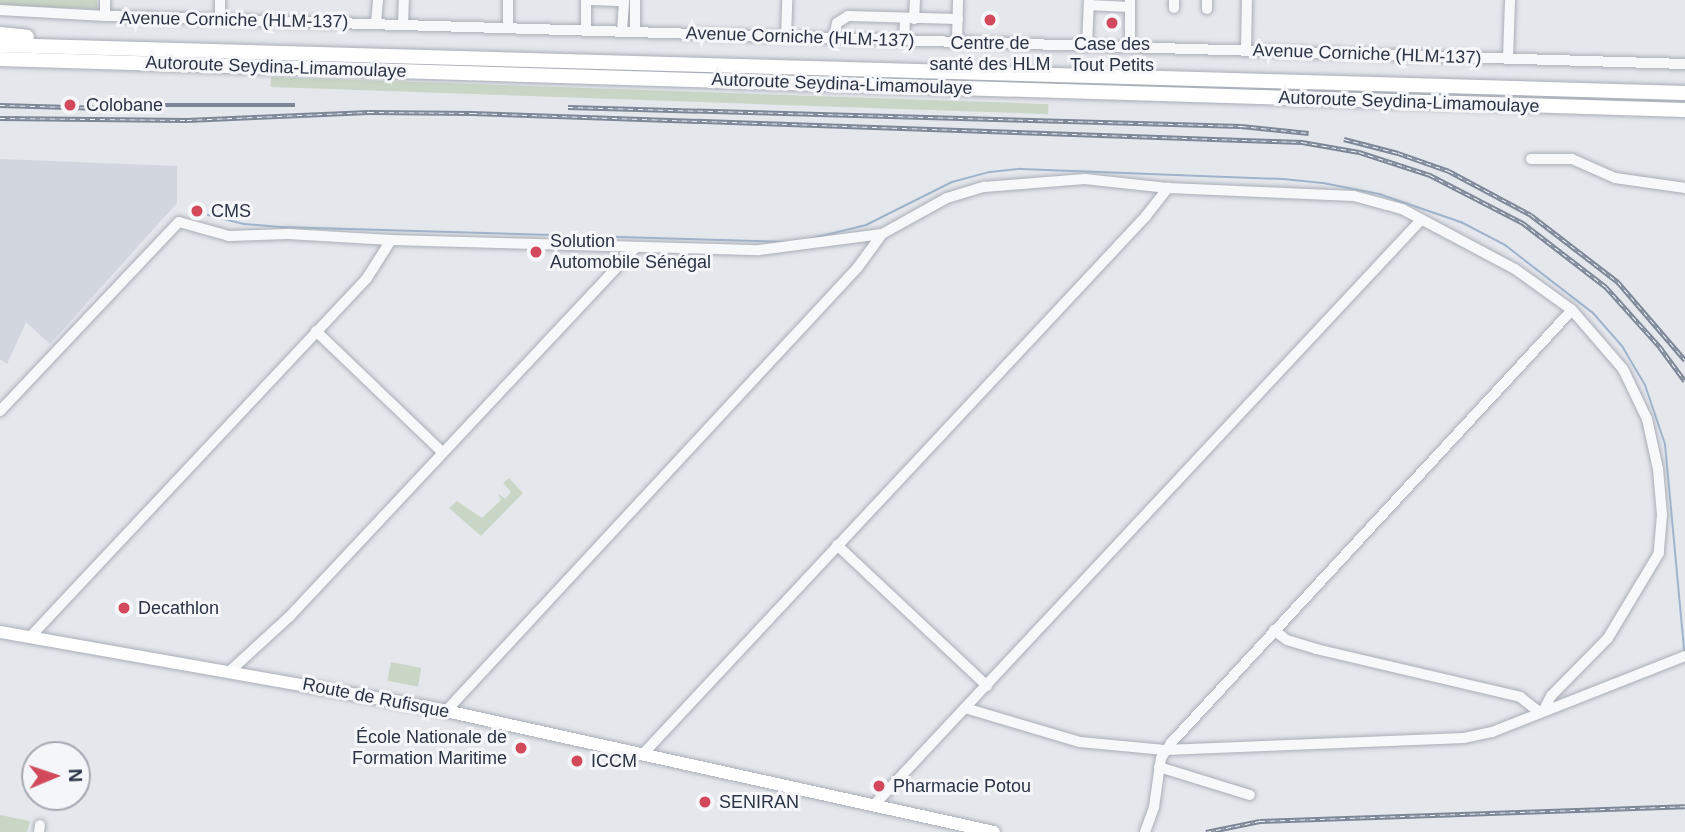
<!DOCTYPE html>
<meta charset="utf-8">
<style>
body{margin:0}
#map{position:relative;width:1685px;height:832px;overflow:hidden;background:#e4e7ec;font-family:Helvetica,sans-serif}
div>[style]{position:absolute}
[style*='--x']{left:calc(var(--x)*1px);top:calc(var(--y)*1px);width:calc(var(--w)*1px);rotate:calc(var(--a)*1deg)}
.built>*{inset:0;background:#d2d6de}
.green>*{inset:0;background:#c9d6c5;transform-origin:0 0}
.stream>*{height:2px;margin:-1px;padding:0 1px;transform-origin:1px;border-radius:1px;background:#9fb4cc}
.roads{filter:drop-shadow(0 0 2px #a9aeb7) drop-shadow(0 0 2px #a9aeb7)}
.minor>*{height:10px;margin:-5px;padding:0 5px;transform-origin:5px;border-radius:5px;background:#f7f8fa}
.major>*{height:12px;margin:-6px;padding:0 6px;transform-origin:6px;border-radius:6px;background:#fff}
.highway>*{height:14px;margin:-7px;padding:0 7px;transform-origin:7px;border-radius:7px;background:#fff}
.rail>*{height:4.5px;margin-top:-2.25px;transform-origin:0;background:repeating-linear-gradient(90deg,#f4f6f9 0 5px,#7d8696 0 10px);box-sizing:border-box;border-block:2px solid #7d8696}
.dots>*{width:19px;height:19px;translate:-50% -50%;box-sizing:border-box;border:4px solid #f4f6f9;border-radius:50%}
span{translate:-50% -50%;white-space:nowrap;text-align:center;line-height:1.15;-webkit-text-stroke:6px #f4f6f9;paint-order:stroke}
.street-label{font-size:18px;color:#2b3445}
.poi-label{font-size:18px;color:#2b3445}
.left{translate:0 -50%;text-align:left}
.right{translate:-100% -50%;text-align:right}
.north{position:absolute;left:21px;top:741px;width:70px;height:70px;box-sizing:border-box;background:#f4f6f9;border:2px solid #a4a8b1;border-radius:50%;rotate:88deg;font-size:19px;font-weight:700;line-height:28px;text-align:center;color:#2b3445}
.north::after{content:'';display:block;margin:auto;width:24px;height:32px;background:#d1495b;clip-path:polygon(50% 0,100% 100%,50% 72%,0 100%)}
</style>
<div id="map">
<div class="built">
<i style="clip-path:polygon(0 159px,177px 166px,177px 203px,50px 344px,26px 322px,7px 364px,0 359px)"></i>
</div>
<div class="green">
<i style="clip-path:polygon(0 0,97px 0,97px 9px,0 5px)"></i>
<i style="left:271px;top:77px;width:778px;height:10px;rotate:2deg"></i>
<i style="clip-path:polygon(509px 478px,523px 493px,481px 536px,449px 508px,457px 501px,482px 518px,501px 500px,498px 493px,505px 499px,511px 492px,503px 483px)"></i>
<i style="left:391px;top:662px;width:31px;height:19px;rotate:11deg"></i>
<i style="clip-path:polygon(0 815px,30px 821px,27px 832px,0 832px)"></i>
</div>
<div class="stream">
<i style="--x:208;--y:215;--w:38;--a:14"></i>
<i style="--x:245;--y:224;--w:35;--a:5"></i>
<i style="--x:280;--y:227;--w:507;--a:1.69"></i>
<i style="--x:809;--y:239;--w:59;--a:-13.8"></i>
<i style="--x:866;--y:225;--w:96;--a:-26.6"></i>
<i style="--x:952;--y:182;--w:39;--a:-15"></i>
<i style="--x:990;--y:172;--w:31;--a:-6"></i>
<i style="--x:1021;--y:169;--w:262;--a:2.2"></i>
<i style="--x:1283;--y:179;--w:40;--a:5.7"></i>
<i style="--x:1323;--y:183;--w:57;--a:11.1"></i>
<i style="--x:1379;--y:194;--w:87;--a:18.9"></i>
<i style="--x:1461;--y:222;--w:50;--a:27.6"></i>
<i style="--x:1505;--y:245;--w:111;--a:37.7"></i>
<i style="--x:1593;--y:313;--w:44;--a:48.7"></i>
<i style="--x:1622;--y:346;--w:45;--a:59.5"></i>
<i style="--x:1645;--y:385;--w:62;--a:71.3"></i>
<i style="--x:1665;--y:444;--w:207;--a:84.7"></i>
</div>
<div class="roads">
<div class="minor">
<i style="--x:589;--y:0;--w:35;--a:2"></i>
<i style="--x:1089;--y:5;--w:41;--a:2.8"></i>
<i style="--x:1174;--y:8;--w:8;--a:-90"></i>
<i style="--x:1207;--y:9;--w:9;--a:-90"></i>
<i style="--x:0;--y:10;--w:105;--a:3.3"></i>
<i style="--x:105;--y:16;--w:1581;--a:1.74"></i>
<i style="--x:105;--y:16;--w:16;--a:-90"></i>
<i style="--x:914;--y:19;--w:19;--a:-87"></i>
<i style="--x:220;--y:20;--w:20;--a:-90"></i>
<i style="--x:376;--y:23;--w:23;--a:-85"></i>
<i style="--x:403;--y:24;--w:24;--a:-88"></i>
<i style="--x:508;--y:27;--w:27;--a:-90"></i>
<i style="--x:586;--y:30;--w:30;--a:-90"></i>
<i style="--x:622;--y:31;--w:31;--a:-86"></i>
<i style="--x:635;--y:31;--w:31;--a:-90"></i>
<i style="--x:786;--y:37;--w:37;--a:-88"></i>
<i style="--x:834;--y:38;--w:15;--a:-79"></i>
<i style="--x:837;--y:23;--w:13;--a:-32"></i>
<i style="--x:848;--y:16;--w:110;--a:1.6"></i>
<i style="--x:904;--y:40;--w:21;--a:-87"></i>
<i style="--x:957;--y:42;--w:42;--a:-88.6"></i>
<i style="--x:1087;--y:46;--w:46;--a:-87.5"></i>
<i style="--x:1130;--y:47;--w:47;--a:-90"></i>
<i style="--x:1246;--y:50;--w:50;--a:-88.9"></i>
<i style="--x:1508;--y:58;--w:58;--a:-88"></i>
<i style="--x:1531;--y:159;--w:41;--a:0"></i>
<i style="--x:1572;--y:159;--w:47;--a:23.8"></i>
<i style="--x:1615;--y:178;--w:71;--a:8.1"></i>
<i style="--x:316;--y:331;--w:175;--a:43.8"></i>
<i style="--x:0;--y:411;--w:260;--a:-46.6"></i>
<i style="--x:179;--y:222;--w:52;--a:15.6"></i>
<i style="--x:229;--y:236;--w:59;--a:-1.9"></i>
<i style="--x:288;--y:234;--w:103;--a:3.3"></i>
<i style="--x:391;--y:240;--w:368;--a:1.6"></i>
<i style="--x:759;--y:250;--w:124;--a:-7.4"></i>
<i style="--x:882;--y:234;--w:74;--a:-29"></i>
<i style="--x:947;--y:198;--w:39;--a:-17"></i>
<i style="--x:984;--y:187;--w:101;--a:-4.5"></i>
<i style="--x:1085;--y:179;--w:83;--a:6.2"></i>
<i style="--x:1168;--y:188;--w:186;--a:2.5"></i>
<i style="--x:1354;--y:196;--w:50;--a:15.2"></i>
<i style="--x:1402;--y:209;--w:128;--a:28"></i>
<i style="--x:1515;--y:269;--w:70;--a:35.7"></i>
<i style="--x:1572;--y:310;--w:78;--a:49.2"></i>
<i style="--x:1623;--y:369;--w:55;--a:64.4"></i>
<i style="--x:1647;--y:419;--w:51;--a:77.6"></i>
<i style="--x:1658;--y:469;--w:46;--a:85"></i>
<i style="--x:1662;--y:515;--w:38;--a:95"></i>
<i style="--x:1659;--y:553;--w:99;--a:121"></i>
<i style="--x:1608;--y:638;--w:81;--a:134.5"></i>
<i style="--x:1551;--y:696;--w:17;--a:118"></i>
<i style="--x:837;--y:545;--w:206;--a:43.2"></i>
<i style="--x:1274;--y:630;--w:16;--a:38"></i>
<i style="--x:1287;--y:640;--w:30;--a:17"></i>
<i style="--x:1316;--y:649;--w:210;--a:13.2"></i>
<i style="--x:1520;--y:697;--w:24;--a:38"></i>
<i style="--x:30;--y:637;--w:492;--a:-46.8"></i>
<i style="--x:367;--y:278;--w:45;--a:-57.7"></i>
<i style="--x:230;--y:671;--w:81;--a:-42.5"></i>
<i style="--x:290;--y:616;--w:506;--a:-46.84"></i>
<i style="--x:965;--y:708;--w:120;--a:16.5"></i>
<i style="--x:1080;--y:742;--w:85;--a:5.4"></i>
<i style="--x:1165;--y:750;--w:299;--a:-2.3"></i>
<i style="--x:1464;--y:738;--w:29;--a:-12"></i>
<i style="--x:1492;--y:732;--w:207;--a:-21.5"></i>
<i style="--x:446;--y:711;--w:606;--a:-47.14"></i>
<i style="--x:858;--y:267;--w:41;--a:-54"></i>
<i style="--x:642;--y:755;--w:738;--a:-46.92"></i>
<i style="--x:1146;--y:216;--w:36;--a:-52"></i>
<i style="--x:1159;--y:767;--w:95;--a:17.1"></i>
<i style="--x:875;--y:804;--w:799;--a:-46.93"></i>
<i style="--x:39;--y:832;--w:7;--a:-82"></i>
<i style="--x:1145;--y:832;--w:27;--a:-70"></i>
<i style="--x:1154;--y:807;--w:49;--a:-81.9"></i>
<i style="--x:1161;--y:758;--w:18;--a:-56"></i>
<i style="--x:1171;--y:743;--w:590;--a:-47.2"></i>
</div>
<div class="major">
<i style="--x:0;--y:632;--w:453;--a:10"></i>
<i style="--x:446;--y:711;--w:561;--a:12.45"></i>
</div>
<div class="highway">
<i style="--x:0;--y:34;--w:27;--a:6"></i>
<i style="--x:0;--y:45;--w:1686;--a:1.63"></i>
<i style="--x:0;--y:59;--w:1686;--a:1.73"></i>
</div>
</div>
<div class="rail">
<i style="--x:0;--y:105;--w:140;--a:1.6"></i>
<i style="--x:131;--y:105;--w:164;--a:0"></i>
<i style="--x:568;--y:107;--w:673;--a:1.62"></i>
<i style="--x:1241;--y:126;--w:68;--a:5.9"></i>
<i style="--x:0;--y:118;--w:187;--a:0.6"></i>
<i style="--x:187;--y:120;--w:182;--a:-2.5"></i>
<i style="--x:369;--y:112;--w:103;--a:0.6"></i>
<i style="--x:472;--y:113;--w:831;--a:2"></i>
<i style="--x:1302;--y:142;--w:58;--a:10"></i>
<i style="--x:1359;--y:152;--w:75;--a:17.9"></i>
<i style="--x:1430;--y:175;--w:105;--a:27.3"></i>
<i style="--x:1523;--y:223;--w:105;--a:37.6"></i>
<i style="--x:1606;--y:287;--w:81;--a:48"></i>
<i style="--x:1660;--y:347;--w:42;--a:53.7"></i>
<i style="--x:1344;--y:139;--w:56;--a:14.5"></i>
<i style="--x:1398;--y:153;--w:54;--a:19.4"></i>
<i style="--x:1449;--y:171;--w:93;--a:28.2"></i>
<i style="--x:1531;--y:215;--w:110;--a:37.6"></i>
<i style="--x:1618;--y:282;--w:103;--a:49.3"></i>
<i style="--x:1206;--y:832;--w:55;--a:-11.5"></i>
<i style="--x:1260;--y:821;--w:425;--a:-2"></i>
</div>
<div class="dots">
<i style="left:990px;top:20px;background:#d1495b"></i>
<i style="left:1112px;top:23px;background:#d1495b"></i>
<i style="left:70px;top:105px;background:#d1495b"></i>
<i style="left:197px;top:211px;background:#d1495b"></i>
<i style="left:536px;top:252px;background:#d1495b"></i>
<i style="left:124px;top:608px;background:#d1495b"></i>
<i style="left:521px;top:748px;background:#d1495b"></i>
<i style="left:577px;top:761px;background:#d1495b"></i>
<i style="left:879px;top:786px;background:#d1495b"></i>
<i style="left:705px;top:802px;background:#d1495b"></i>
</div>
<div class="street-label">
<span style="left:234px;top:20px;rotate:1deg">Avenue Corniche (HLM-137)</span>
<span style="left:800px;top:37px;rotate:2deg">Avenue Corniche (HLM-137)</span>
<span style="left:1367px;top:54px;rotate:2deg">Avenue Corniche (HLM-137)</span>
<span style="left:276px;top:67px;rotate:2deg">Autoroute Seydina-Limamoulaye</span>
<span style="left:842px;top:84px;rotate:2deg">Autoroute Seydina-Limamoulaye</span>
<span style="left:1409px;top:102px;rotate:2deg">Autoroute Seydina-Limamoulaye</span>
<span style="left:376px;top:698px;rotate:11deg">Route de Rufisque</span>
</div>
<div class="poi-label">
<span style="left:990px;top:54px">Centre de<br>santé des HLM</span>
<span style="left:1112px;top:55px">Case des<br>Tout Petits</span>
<span class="left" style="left:86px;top:105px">Colobane</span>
<span class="left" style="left:211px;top:211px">CMS</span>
<span class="left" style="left:550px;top:252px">Solution<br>Automobile Sénégal</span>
<span class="left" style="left:138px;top:608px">Decathlon</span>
<span class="right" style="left:507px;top:748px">École Nationale de<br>Formation Maritime</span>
<span class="left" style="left:591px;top:761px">ICCM</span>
<span class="left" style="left:893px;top:786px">Pharmacie Potou</span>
<span class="left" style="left:719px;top:802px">SENIRAN</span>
</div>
<div class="north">N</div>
</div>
